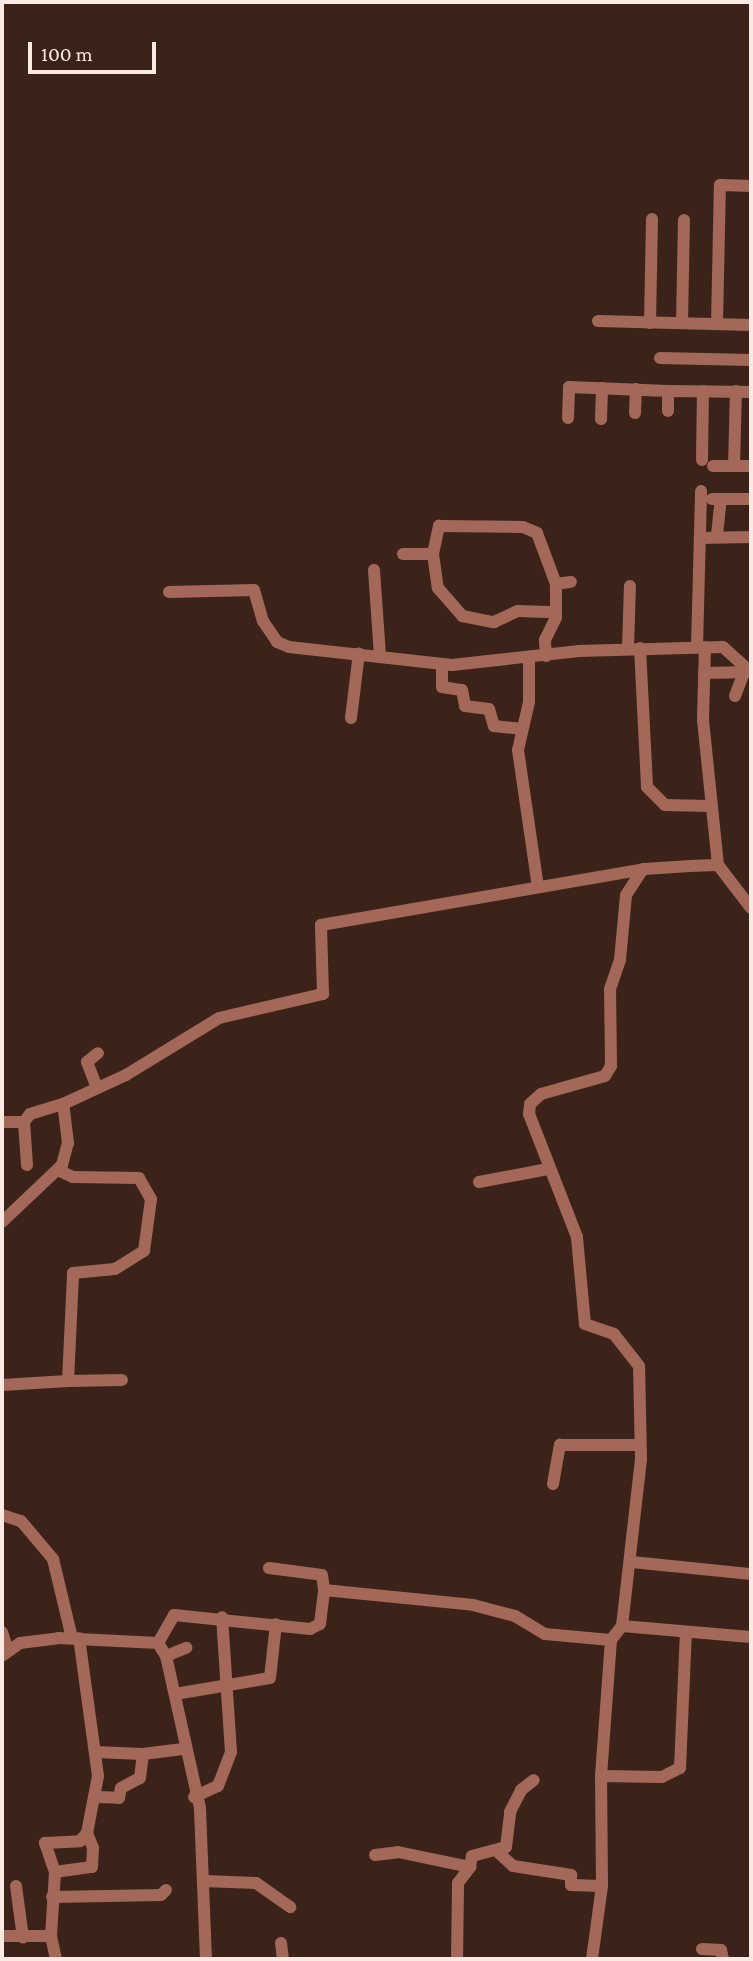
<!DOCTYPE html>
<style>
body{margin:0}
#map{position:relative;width:753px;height:1961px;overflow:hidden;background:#3c2319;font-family:"Crimson Pro",serif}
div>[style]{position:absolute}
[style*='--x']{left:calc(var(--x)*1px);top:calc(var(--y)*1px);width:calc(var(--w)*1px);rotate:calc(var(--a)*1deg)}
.minor>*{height:12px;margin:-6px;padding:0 6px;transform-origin:6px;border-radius:6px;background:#a36858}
span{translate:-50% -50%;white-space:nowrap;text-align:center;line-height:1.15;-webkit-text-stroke:5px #3c2319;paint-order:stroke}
.frame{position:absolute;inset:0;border:4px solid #fbeae3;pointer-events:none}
.scale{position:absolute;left:28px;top:42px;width:128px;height:32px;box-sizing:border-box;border:4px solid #fbeae3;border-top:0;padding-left:9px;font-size:21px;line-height:24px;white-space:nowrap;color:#fbeae3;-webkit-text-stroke:5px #3c2319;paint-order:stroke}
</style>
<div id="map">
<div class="minor">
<i style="--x:598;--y:321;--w:153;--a:1.5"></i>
<i style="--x:650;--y:323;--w:104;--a:-88.9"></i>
<i style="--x:682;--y:323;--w:103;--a:-88.9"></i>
<i style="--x:717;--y:324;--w:139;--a:-88.8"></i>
<i style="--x:720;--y:185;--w:31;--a:2"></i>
<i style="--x:660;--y:358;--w:91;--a:1.3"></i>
<i style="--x:668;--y:411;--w:20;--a:-90"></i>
<i style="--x:668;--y:391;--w:83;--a:0.7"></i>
<i style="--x:635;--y:413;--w:24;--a:-88"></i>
<i style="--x:568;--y:418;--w:31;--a:-88"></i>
<i style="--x:569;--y:387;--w:99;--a:2.3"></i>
<i style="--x:601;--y:419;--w:31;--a:-88"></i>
<i style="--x:702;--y:460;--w:69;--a:-89.2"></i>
<i style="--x:713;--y:466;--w:38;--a:0"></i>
<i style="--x:734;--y:466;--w:75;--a:-88.5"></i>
<i style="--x:712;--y:499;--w:39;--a:0"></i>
<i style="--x:717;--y:535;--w:36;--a:-84"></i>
<i style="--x:701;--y:538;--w:50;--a:-1.1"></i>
<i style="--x:403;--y:554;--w:30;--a:0"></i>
<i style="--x:433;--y:554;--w:29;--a:-78"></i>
<i style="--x:439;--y:526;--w:84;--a:0.7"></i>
<i style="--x:523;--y:527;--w:15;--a:23"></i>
<i style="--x:537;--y:533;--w:54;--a:69.6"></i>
<i style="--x:433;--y:554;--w:34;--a:82"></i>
<i style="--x:438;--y:588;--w:37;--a:49"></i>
<i style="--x:462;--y:616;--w:33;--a:11"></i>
<i style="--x:494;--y:622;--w:26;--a:-25"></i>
<i style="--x:518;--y:611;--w:38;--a:2"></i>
<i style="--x:374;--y:570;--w:86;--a:86"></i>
<i style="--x:169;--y:592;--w:85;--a:-1.3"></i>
<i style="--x:254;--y:590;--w:32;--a:74"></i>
<i style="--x:263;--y:621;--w:25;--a:56"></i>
<i style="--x:277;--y:642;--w:13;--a:23"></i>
<i style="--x:289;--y:647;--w:164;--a:6.3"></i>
<i style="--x:452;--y:665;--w:128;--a:-6.3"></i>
<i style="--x:579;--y:651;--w:144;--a:-1.6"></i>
<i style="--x:723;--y:647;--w:38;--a:42"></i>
<i style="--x:697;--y:647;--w:156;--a:-88.5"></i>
<i style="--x:705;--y:647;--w:73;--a:91.6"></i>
<i style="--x:703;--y:720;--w:146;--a:84.1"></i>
<i style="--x:628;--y:648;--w:62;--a:-88.2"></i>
<i style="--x:640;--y:648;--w:139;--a:87.1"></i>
<i style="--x:647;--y:787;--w:25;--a:45"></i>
<i style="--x:665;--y:805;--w:44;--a:1.3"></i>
<i style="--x:546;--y:656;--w:16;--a:-94"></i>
<i style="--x:545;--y:640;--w:25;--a:-64"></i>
<i style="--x:556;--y:617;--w:33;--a:-90"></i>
<i style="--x:556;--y:584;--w:15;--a:-8"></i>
<i style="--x:529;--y:659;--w:43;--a:90"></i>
<i style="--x:529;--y:702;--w:49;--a:102.9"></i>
<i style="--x:518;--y:750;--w:138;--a:81.7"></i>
<i style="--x:442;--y:664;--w:23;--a:90"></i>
<i style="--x:442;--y:687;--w:20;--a:9"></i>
<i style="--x:462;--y:690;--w:16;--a:79"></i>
<i style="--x:465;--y:706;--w:24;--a:7"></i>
<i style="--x:489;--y:709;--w:18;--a:74"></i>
<i style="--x:494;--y:726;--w:27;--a:6"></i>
<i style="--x:704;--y:673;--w:47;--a:-1.2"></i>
<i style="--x:735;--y:696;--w:25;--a:-69"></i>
<i style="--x:351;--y:718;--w:65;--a:-83"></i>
<i style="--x:97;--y:1088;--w:28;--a:-111"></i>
<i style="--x:87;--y:1062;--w:14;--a:-39"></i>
<i style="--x:2;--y:1122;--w:22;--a:0"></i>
<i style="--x:27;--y:1165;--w:43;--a:-94"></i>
<i style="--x:24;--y:1122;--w:10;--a:-53"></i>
<i style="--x:30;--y:1114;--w:34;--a:-17"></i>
<i style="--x:479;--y:1182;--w:70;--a:-10.7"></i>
<i style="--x:2;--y:1222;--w:83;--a:-43.5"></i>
<i style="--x:62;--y:1165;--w:23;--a:-75"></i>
<i style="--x:68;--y:1143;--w:39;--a:-97"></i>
<i style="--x:63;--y:1104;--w:69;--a:-24.7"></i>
<i style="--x:126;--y:1075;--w:109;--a:-31.5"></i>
<i style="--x:219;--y:1018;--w:107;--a:-13"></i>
<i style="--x:323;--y:994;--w:69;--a:-91.7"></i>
<i style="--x:321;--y:925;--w:328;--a:-9.8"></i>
<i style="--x:644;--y:869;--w:46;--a:-3.7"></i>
<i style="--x:690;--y:866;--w:28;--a:-2"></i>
<i style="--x:718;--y:865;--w:54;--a:52.5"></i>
<i style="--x:68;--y:1381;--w:54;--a:-1.1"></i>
<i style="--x:2;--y:1385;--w:66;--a:-3.5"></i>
<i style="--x:68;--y:1381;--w:108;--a:-87.3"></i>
<i style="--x:73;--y:1273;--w:42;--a:-5.4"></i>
<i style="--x:115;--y:1269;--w:34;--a:-32"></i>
<i style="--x:144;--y:1251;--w:52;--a:-82.3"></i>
<i style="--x:151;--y:1199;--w:24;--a:-120"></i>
<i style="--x:139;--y:1178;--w:66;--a:-179.1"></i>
<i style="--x:73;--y:1177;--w:17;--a:-156"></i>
<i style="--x:553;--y:1484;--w:40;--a:-80"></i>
<i style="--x:560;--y:1445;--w:78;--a:0"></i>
<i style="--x:2;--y:1515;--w:20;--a:18"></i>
<i style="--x:21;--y:1521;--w:50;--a:49.9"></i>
<i style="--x:53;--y:1559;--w:81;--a:76.5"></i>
<i style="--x:632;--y:1562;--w:120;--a:5.8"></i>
<i style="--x:269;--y:1568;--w:53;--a:7.5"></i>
<i style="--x:322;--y:1575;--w:15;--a:82"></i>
<i style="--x:622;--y:1626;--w:168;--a:-83.5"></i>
<i style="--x:641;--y:1459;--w:93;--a:-91.2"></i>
<i style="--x:639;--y:1366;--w:41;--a:-128"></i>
<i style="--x:614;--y:1334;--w:31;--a:-161"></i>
<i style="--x:585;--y:1324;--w:87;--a:-95.3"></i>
<i style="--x:577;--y:1237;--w:132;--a:-111.3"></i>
<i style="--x:529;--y:1114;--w:10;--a:-84"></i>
<i style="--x:530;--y:1104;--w:15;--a:-42"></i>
<i style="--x:541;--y:1094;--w:66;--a:-15.7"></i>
<i style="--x:605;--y:1076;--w:12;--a:-59"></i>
<i style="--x:611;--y:1066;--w:77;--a:-90.7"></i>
<i style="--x:610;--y:989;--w:31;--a:-71"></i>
<i style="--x:620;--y:960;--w:65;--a:-84.7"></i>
<i style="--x:626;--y:895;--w:31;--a:-57"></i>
<i style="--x:2;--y:1632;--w:19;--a:72"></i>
<i style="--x:2;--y:1656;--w:22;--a:-36"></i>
<i style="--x:20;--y:1643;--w:38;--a:-7"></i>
<i style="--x:58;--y:1638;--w:100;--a:2.9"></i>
<i style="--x:166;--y:1656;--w:22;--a:-22"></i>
<i style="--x:175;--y:1694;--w:96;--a:-9.6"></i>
<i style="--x:270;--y:1678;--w:54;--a:-83.7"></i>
<i style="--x:95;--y:1752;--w:48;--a:2.4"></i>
<i style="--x:601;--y:1776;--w:61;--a:0.9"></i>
<i style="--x:662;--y:1777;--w:20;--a:-27"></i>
<i style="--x:680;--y:1768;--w:136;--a:-87.5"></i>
<i style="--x:96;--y:1797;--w:23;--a:2"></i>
<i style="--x:119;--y:1798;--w:10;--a:-79"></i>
<i style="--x:121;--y:1788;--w:21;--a:-28"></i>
<i style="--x:140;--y:1778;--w:24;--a:-83"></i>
<i style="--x:143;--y:1754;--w:40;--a:-7.1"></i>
<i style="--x:194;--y:1797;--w:26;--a:-25"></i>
<i style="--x:218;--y:1786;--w:36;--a:-69"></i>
<i style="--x:231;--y:1752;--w:135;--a:-93.8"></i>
<i style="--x:499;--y:1853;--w:19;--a:43"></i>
<i style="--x:513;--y:1866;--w:59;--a:8.8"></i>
<i style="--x:571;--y:1875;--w:10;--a:90"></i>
<i style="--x:571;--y:1885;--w:31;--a:2"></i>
<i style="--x:375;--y:1855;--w:23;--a:-7"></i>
<i style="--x:398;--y:1852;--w:74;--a:11.8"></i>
<i style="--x:470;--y:1867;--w:11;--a:-80"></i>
<i style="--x:472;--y:1856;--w:35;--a:-15"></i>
<i style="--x:506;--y:1847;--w:35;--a:-83"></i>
<i style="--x:510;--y:1812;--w:25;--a:-63"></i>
<i style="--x:521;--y:1790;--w:16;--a:-38"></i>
<i style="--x:55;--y:1872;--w:37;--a:-8"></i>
<i style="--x:92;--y:1867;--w:19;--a:-87"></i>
<i style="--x:93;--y:1848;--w:16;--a:-112"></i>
<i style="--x:87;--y:1833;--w:58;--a:-79.1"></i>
<i style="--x:98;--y:1776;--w:139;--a:-97.8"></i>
<i style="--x:203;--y:1881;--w:53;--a:2.2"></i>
<i style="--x:256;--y:1883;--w:42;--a:35.2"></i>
<i style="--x:16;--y:1886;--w:52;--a:82.3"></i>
<i style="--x:52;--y:1897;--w:109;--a:-1.1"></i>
<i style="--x:161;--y:1895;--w:7;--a:-45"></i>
<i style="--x:2;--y:1936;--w:49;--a:0"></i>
<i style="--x:51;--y:1936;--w:24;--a:78"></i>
<i style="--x:51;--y:1936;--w:64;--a:-86.4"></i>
<i style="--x:55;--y:1872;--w:31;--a:-109"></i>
<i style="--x:45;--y:1843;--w:35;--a:-3"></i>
<i style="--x:80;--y:1841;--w:11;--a:-49"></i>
<i style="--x:281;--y:1943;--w:16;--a:83"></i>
<i style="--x:702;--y:1949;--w:19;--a:3"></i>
<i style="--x:721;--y:1950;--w:9;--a:77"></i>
<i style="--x:206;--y:1959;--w:151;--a:-92.3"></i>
<i style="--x:200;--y:1808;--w:156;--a:-102.6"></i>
<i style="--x:166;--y:1656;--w:15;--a:-122"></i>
<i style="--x:158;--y:1643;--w:32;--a:-60"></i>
<i style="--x:174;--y:1615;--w:137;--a:5.9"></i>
<i style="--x:310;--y:1629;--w:11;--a:-27"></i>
<i style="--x:320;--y:1624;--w:34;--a:-83"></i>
<i style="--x:324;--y:1590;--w:150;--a:5.7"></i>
<i style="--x:473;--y:1605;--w:43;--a:14.7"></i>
<i style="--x:515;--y:1616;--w:35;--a:31"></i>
<i style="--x:545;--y:1634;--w:66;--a:5.2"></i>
<i style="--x:457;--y:1959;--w:76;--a:-89.2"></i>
<i style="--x:458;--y:1883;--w:20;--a:-53"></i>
<i style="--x:592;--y:1959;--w:74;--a:-82.2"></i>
<i style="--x:602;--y:1886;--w:110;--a:-90.5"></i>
<i style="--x:601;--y:1776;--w:136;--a:-85.8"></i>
<i style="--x:611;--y:1640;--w:18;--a:-52"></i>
<i style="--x:622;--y:1626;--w:129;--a:4.9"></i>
</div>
<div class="frame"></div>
<div class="scale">100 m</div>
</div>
